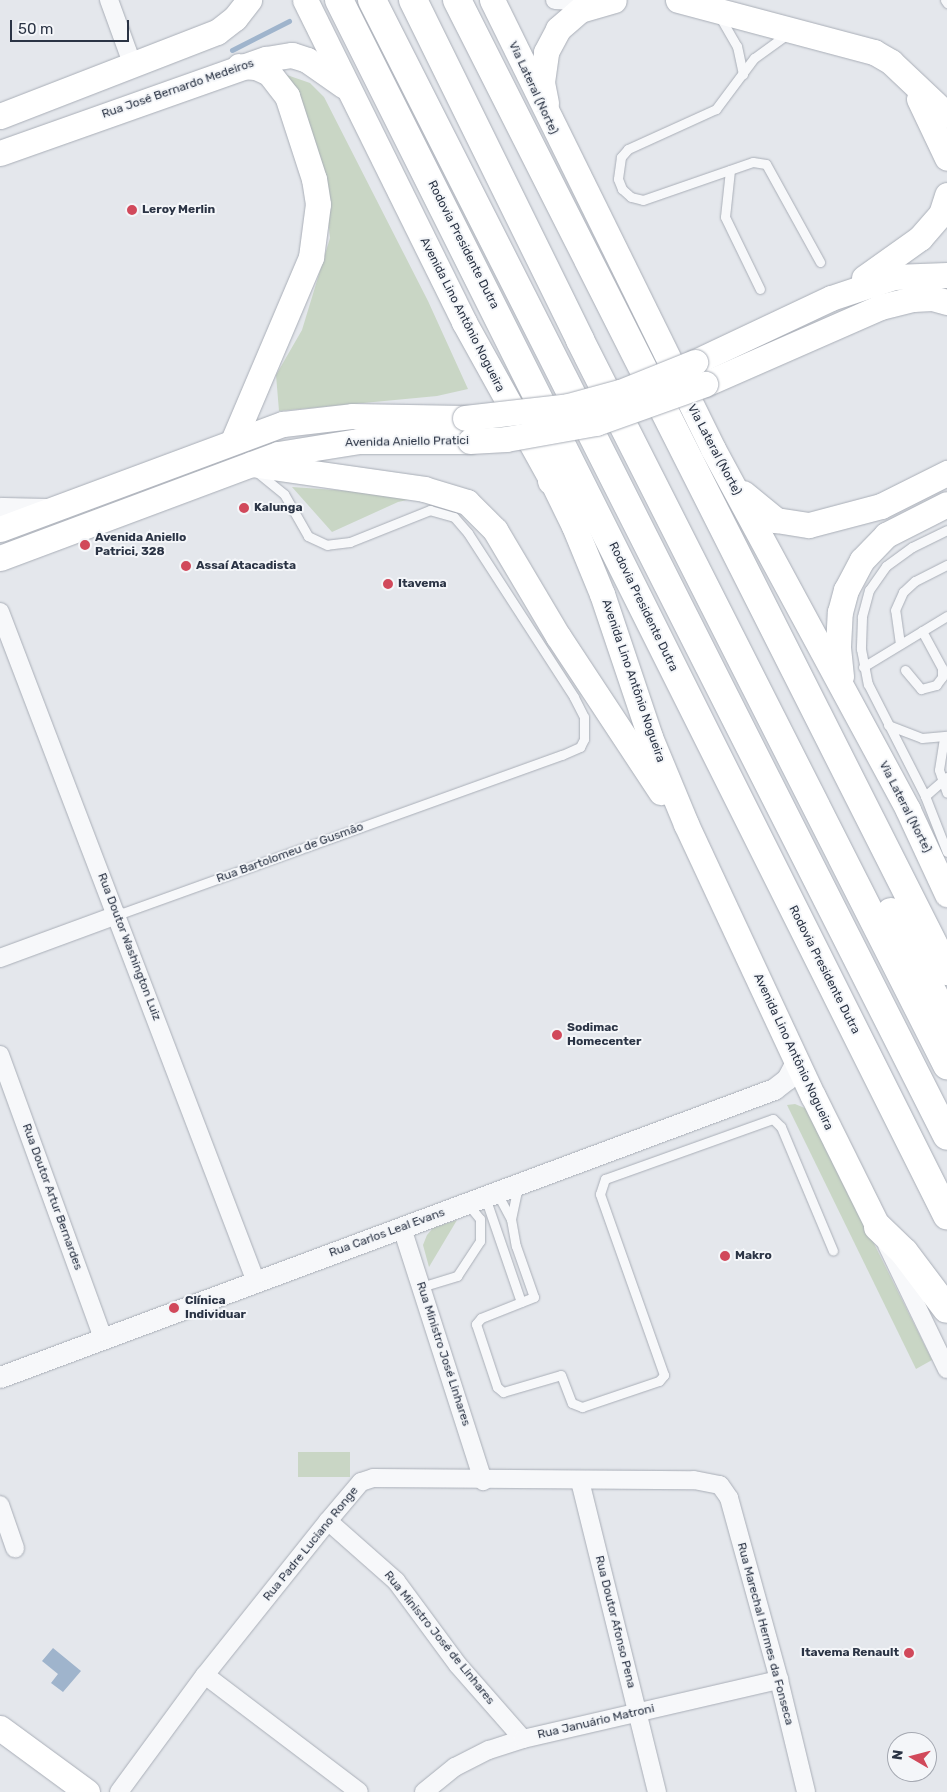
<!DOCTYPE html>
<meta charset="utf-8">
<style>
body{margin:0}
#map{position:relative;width:947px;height:1792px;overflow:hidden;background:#e4e7ec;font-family:Rubik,sans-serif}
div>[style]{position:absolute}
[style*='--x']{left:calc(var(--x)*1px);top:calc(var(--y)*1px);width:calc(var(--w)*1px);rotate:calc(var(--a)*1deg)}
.green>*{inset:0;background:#c9d6c5;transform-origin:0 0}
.water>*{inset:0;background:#9fb4cc}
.stream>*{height:5px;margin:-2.5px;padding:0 2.5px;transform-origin:2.5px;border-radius:2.5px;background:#9fb4cc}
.roads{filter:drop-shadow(0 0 1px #a9aeb7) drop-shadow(0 0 1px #a9aeb7)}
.service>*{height:9px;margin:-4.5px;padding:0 4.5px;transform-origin:4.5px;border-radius:4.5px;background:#f7f8fa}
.minor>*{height:18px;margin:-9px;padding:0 9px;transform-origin:9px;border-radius:9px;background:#f7f8fa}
.tertiary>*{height:21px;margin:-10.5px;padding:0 10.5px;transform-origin:10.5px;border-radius:10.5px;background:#f7f8fa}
.secondary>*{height:25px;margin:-12.5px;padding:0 12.5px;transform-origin:12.5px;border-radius:12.5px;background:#fff}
.motorway>*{height:28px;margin:-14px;padding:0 14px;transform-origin:14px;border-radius:14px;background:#fff}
.bridges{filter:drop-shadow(0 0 1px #a9aeb7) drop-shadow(0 0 1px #a9aeb7)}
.secondary-bridge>*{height:25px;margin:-12.5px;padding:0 12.5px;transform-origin:12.5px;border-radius:12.5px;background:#fff}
.dots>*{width:14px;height:14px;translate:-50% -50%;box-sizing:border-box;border:2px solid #f4f6f9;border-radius:50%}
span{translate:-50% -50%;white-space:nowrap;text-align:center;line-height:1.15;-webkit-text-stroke:4px #f4f6f9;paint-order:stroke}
.street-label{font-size:12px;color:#2b3445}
.poi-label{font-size:12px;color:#2b3445;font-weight:700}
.left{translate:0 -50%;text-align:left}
.right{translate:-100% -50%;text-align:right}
.north{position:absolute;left:887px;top:1732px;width:50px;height:50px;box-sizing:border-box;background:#f4f6f9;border:1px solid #a4a8b1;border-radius:50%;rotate:278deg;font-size:14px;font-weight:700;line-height:20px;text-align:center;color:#2b3445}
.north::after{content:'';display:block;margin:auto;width:18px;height:22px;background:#d1495b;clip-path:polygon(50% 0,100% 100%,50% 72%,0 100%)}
.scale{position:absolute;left:10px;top:20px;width:119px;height:22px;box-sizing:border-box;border:2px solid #2b3445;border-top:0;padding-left:6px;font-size:15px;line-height:18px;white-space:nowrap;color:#2b3445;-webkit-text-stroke:4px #f4f6f9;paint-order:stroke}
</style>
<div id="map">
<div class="green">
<i style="clip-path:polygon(284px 74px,310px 83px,324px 97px,428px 301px,468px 389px,437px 396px,279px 411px,276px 375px,302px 330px,330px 238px,326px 198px)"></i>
<i style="clip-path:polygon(292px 487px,408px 495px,416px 498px,398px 502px,332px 532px)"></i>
<i style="clip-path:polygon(795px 1104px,807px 1109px,932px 1360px,916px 1369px,787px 1105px)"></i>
<i style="clip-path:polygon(457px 1220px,429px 1267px,423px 1245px,427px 1235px,433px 1228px)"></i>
<i style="left:298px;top:1452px;width:52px;height:25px"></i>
</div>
<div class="water">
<i style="clip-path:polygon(53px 1648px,81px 1671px,63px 1692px,51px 1683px,58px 1674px,42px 1661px)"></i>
</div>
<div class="stream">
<i style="--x:232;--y:50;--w:64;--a:-27"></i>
</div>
<div class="roads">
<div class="service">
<i style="--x:945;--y:0;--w:4;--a:56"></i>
<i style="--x:720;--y:17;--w:34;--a:60"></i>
<i style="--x:737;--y:46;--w:29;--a:78"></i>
<i style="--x:786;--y:35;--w:39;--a:144"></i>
<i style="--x:754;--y:58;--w:64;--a:126.7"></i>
<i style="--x:716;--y:109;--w:97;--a:155.6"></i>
<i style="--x:628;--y:149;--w:11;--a:131"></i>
<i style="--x:621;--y:157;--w:22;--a:98"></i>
<i style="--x:618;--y:179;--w:11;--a:68"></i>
<i style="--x:622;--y:189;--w:12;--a:42"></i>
<i style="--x:631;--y:197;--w:12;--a:14"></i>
<i style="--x:643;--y:200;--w:116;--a:-19.1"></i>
<i style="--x:753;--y:162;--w:13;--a:9"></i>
<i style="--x:766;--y:164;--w:112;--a:61.1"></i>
<i style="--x:730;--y:170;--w:47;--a:96.1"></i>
<i style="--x:725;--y:217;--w:80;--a:64.1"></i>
<i style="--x:947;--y:530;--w:39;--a:154"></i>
<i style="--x:912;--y:547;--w:32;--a:144"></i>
<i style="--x:886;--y:566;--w:29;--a:125"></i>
<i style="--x:869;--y:590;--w:28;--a:105"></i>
<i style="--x:862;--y:617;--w:32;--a:92"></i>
<i style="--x:861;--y:649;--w:36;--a:79"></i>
<i style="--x:868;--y:684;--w:126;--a:63"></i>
<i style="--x:925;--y:796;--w:60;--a:68.6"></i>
<i style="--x:900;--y:644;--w:34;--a:-98"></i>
<i style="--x:895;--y:610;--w:20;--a:-66"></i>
<i style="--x:903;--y:592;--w:16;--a:-43"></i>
<i style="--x:915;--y:581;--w:36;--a:-27"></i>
<i style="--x:863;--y:667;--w:98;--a:-31.3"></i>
<i style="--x:905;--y:670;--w:25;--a:50"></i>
<i style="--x:921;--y:689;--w:16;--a:-15"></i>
<i style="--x:936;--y:685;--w:10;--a:-53"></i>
<i style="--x:942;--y:677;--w:9;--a:-90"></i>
<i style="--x:942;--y:668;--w:42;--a:-118.4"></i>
<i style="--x:888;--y:725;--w:36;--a:21"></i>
<i style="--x:922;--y:738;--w:25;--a:-5"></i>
<i style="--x:944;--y:738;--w:32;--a:99"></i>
<i style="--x:939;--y:770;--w:24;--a:71"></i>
<i style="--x:925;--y:796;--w:29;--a:-41"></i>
<i style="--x:117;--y:915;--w:473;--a:-19.8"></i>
<i style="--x:562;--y:755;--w:20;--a:-24"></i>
<i style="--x:580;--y:747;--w:9;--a:-63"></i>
<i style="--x:584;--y:739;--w:22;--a:-90"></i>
<i style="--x:584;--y:717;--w:22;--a:-117"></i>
<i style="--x:574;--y:697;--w:195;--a:-122.9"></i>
<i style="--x:468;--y:533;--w:21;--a:-131"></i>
<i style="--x:454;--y:517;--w:25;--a:-164"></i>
<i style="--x:430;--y:510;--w:86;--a:158.2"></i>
<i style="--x:350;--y:542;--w:23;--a:173"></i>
<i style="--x:327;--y:545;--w:21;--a:-155"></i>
<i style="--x:308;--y:536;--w:48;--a:-119.7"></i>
<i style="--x:284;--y:494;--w:32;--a:-141"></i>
<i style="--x:497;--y:1193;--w:30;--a:62"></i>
<i style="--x:511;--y:1219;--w:27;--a:80"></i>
<i style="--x:516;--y:1246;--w:54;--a:70.6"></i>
<i style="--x:534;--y:1297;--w:57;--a:158.4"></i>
<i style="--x:481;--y:1318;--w:8;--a:130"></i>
<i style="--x:476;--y:1324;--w:66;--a:71.6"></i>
<i style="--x:497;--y:1387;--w:8;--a:40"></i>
<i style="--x:503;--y:1392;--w:60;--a:-16.3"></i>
<i style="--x:561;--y:1375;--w:30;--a:69"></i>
<i style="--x:572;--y:1403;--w:11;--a:22"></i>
<i style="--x:582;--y:1407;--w:81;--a:-18.7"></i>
<i style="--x:659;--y:1381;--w:8;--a:-50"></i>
<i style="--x:664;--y:1375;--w:192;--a:-109.5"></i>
<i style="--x:600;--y:1194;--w:16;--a:-72"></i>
<i style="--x:605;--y:1179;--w:178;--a:-19.7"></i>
<i style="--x:773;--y:1119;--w:11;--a:45"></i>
<i style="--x:781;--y:1127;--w:134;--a:67.2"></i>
<i style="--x:485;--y:1197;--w:111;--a:71.1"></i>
<i style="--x:511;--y:1219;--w:35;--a:-78"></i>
<i style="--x:421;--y:1287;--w:38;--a:-17"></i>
<i style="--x:457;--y:1276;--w:42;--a:-56.7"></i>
<i style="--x:480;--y:1241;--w:22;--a:-90"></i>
<i style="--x:480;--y:1219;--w:21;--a:-129"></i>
</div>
<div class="minor">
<i style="--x:109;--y:0;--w:70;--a:70"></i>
<i style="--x:555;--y:0;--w:37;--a:3"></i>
<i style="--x:0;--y:612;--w:717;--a:69.09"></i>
<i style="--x:0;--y:958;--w:125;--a:-20.2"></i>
<i style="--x:0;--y:1055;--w:301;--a:70"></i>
<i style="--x:402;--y:1228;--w:266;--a:72.2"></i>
<i style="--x:887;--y:1245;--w:138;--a:64.2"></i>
<i style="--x:580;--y:1481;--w:320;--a:76.1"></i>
<i style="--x:0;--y:1505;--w:46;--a:70.8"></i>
<i style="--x:328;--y:1521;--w:91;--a:41.4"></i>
<i style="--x:396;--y:1581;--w:104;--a:53.6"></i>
<i style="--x:458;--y:1665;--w:98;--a:48.7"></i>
<i style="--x:205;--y:1675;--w:193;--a:37.2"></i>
<i style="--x:119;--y:1792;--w:145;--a:-53.7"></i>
<i style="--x:205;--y:1675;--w:197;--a:-51.4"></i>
<i style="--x:328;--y:1521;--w:51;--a:-49.8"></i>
<i style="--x:361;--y:1482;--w:13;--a:-18"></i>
<i style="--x:373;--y:1478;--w:321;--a:0.4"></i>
<i style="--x:694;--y:1480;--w:26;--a:11"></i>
<i style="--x:720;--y:1485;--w:16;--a:55"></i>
<i style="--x:729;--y:1498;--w:189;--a:74.6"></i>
<i style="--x:779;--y:1680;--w:115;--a:76.4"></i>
<i style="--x:424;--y:1792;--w:40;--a:-39"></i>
<i style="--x:455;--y:1767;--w:38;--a:-27"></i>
<i style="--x:489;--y:1750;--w:36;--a:-18"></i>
<i style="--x:523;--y:1739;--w:263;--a:-13"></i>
</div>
<div class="tertiary">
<i style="--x:0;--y:508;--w:47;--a:1.2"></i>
<i style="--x:0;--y:1377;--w:826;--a:-20.41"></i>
<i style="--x:774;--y:1089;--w:16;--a:-38"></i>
<i style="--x:787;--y:1079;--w:21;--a:-62"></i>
</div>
<div class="secondary">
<i style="--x:305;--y:0;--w:359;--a:63.7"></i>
<i style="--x:464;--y:322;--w:182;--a:61"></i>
<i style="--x:552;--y:481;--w:50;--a:63.9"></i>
<i style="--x:574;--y:526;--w:74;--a:67.6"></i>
<i style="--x:602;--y:594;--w:151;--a:71.4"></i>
<i style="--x:650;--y:737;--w:94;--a:67.5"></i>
<i style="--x:686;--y:824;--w:300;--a:65"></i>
<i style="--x:813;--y:1096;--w:146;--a:63.6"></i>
<i style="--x:492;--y:0;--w:500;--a:63.79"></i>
<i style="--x:713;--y:449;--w:410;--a:61.6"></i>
<i style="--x:908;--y:810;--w:93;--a:65.1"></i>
<i style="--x:678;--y:0;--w:203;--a:14.9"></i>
<i style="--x:874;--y:52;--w:20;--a:30"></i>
<i style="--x:891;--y:62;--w:77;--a:43.4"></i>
<i style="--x:919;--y:99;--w:65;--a:64.6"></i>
<i style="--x:546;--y:103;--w:21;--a:-101"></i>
<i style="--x:542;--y:82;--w:30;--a:-82"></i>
<i style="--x:546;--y:52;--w:26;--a:-62"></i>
<i style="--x:558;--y:29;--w:29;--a:-41"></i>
<i style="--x:580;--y:10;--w:35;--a:-16"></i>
<i style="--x:0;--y:116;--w:233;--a:-21.2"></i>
<i style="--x:217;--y:32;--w:23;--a:-38"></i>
<i style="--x:235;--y:18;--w:23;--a:-52"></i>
<i style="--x:0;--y:153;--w:282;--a:-19.5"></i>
<i style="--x:266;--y:59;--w:26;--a:-9"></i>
<i style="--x:292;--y:55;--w:16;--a:18"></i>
<i style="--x:307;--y:60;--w:45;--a:35.1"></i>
<i style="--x:864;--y:278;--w:69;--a:-35.5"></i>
<i style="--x:920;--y:238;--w:32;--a:-49"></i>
<i style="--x:941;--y:214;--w:20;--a:-72"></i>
<i style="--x:695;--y:362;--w:150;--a:-25.2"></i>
<i style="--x:831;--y:298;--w:66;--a:-18.4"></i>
<i style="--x:894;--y:277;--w:53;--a:-2.2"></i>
<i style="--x:705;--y:384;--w:191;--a:-23.7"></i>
<i style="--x:880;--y:307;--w:34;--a:-14"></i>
<i style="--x:913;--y:299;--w:19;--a:-3"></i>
<i style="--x:932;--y:298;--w:16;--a:15"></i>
<i style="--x:233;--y:441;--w:200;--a:-67"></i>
<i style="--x:311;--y:257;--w:53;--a:-82.5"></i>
<i style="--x:318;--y:204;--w:25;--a:-99"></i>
<i style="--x:314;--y:179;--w:87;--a:-108"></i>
<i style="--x:287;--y:96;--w:29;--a:-128"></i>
<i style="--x:269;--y:73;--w:14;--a:-155"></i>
<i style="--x:256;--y:67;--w:17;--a:-177"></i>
<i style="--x:251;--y:464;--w:175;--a:8.2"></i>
<i style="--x:424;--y:489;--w:45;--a:16.8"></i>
<i style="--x:467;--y:502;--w:40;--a:45"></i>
<i style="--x:495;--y:530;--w:123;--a:59.3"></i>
<i style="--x:558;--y:636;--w:187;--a:56.6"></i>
<i style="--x:743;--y:493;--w:43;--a:39.3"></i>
<i style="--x:776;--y:520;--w:33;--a:9"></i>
<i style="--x:809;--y:525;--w:74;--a:-14.8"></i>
<i style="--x:881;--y:506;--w:74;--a:-26.6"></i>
<i style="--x:0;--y:529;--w:302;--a:-20.4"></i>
<i style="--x:283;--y:424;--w:69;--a:-6.6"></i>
<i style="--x:352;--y:416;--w:113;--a:1"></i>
<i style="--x:0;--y:558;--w:297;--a:-20.5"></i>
<i style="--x:278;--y:454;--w:81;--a:-9.2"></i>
<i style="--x:358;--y:441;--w:112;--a:0"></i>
<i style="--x:841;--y:676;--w:30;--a:-96"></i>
<i style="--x:838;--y:646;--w:34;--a:-87"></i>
<i style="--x:840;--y:612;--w:23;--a:-75"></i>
<i style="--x:846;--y:590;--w:34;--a:-62"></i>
<i style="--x:862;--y:560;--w:35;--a:-46"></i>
<i style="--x:886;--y:535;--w:68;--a:-26.9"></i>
<i style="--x:0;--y:1728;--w:108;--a:36.3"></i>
</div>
<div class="motorway">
<i style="--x:339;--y:0;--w:1359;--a:63.42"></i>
<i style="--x:372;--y:0;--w:1273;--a:63.15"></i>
<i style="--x:413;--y:0;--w:379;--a:63.8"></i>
<i style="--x:580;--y:340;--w:813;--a:63.15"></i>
<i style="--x:457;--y:0;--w:1088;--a:63.22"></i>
<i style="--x:552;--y:481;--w:25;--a:34"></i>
<i style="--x:573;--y:495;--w:25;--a:64"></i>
<i style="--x:891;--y:912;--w:122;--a:62.6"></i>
<i style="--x:878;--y:1227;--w:36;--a:44"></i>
<i style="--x:904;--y:1252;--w:71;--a:53"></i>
</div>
</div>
<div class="bridges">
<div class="secondary-bridge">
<i style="--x:465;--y:418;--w:104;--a:-6.6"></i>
<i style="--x:568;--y:406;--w:54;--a:-15.1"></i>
<i style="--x:620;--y:392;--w:81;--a:-21.8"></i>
<i style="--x:470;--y:441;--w:36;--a:-3"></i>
<i style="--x:506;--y:439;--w:91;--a:-10.1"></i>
<i style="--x:596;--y:423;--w:116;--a:-19.7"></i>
</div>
</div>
<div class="dots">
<i style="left:132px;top:210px;background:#d1495b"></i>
<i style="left:244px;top:508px;background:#d1495b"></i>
<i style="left:85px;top:545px;background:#d1495b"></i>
<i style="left:186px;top:566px;background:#d1495b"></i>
<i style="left:388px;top:584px;background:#d1495b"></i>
<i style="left:557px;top:1035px;background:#d1495b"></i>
<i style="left:725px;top:1256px;background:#d1495b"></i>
<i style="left:174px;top:1308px;background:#d1495b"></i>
<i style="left:909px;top:1653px;background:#d1495b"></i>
</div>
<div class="street-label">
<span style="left:533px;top:88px;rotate:65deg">Via Lateral (Norte)</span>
<span style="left:178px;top:89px;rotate:-19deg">Rua José Bernardo Medeiros</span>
<span style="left:463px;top:245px;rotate:63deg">Rodovia Presidente Dutra</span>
<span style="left:462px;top:315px;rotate:63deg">Avenida Lino Antônio Nogueira</span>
<span style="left:407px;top:442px;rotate:-1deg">Avenida Aniello Pratici</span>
<span style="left:714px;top:450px;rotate:62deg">Via Lateral (Norte)</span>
<span style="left:643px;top:607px;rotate:64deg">Rodovia Presidente Dutra</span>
<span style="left:633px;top:681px;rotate:71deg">Avenida Lino Antônio Nogueira</span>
<span style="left:905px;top:807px;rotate:63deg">Via Lateral (Norte)</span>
<span style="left:290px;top:853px;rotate:-20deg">Rua Bartolomeu de Gusmão</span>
<span style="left:129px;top:947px;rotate:69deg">Rua Doutor Washington Luiz</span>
<span style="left:824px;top:970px;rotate:63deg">Rodovia Presidente Dutra</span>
<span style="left:793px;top:1052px;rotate:65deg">Avenida Lino Antônio Nogueira</span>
<span style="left:52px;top:1197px;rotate:70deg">Rua Doutor Artur Bernardes</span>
<span style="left:387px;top:1233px;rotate:-20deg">Rua Carlos Leal Evans</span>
<span style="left:443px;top:1354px;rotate:72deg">Rua Ministro José Linhares</span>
<span style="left:311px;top:1544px;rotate:-51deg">Rua Padre Luciano Ronge</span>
<span style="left:615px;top:1622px;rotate:76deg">Rua Doutor Afonso Pena</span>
<span style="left:765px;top:1634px;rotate:75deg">Rua Marechal Hermes da Fonseca</span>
<span style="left:439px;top:1638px;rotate:51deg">Rua Ministro José de Linhares</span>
<span style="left:596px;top:1722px;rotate:-13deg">Rua Januário Matroni</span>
</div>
<div class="poi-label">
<span class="left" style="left:142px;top:210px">Leroy Merlin</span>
<span class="left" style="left:254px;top:508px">Kalunga</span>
<span class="left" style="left:95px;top:545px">Avenida Aniello<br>Patrici, 328</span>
<span class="left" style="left:196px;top:566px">Assaí Atacadista</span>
<span class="left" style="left:398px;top:584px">Itavema</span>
<span class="left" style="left:567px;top:1035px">Sodimac<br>Homecenter</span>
<span class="left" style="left:735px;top:1256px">Makro</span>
<span class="left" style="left:185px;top:1308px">Clínica<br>Individuar</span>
<span class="right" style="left:899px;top:1653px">Itavema Renault</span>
</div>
<div class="north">N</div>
<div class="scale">50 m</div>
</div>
